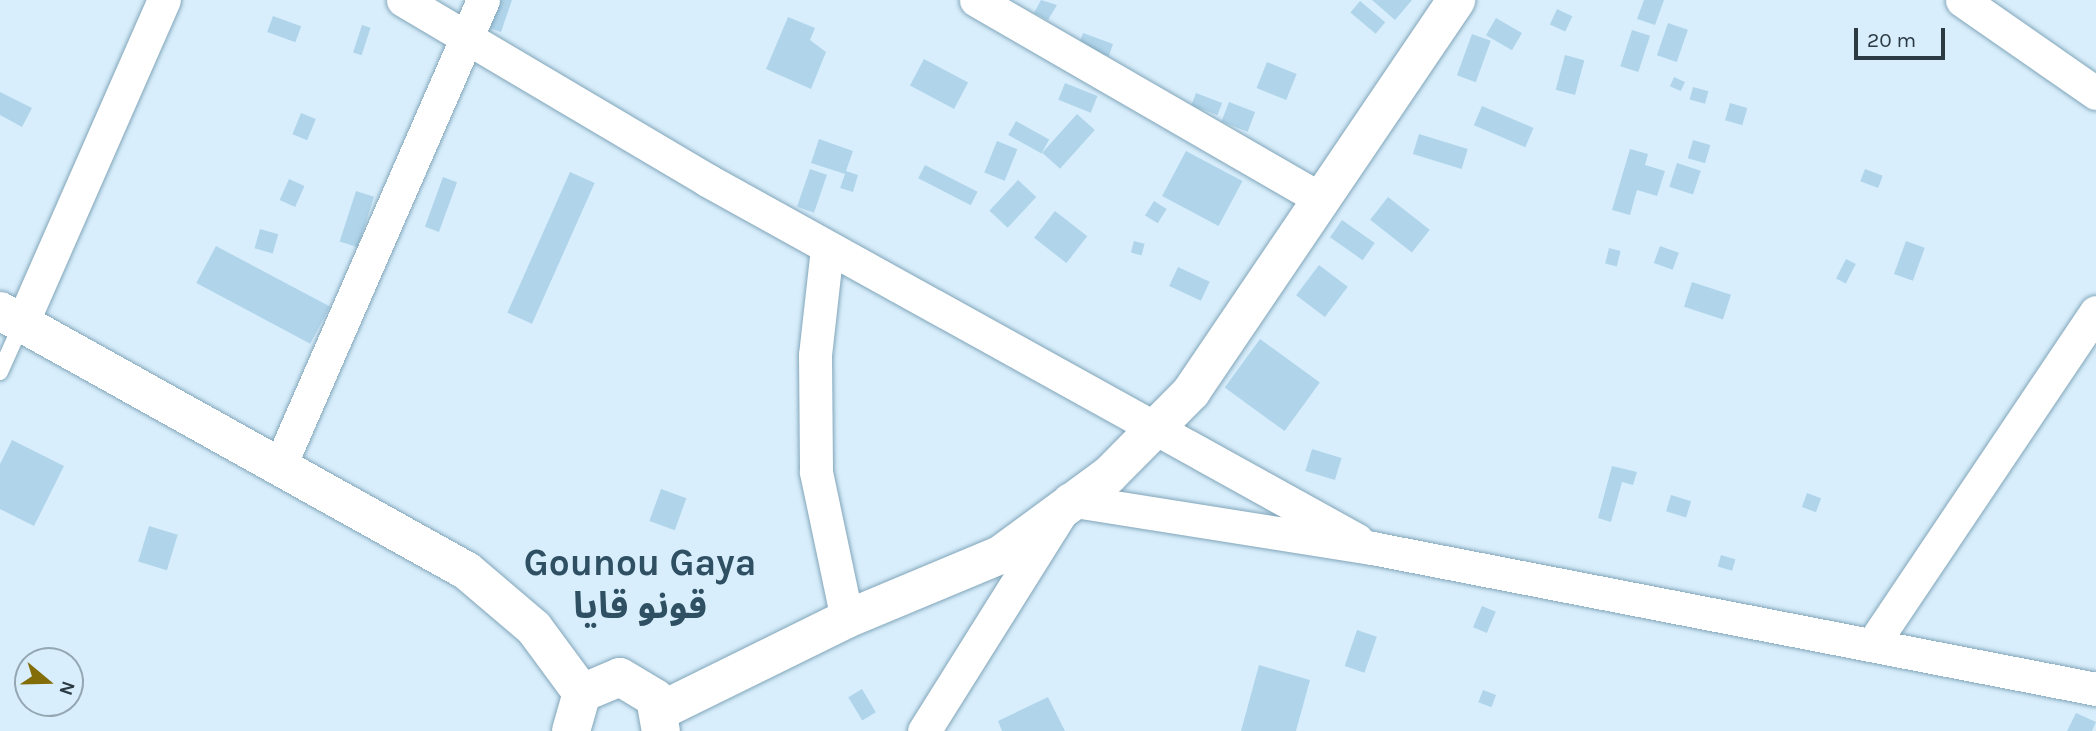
<!DOCTYPE html>
<meta charset="utf-8">
<style>
body{margin:0}
#map{position:relative;width:2096px;height:731px;overflow:hidden;background:#d8eefc;font-family:Karla,"Noto Sans Arabic",sans-serif}
div>[style]{position:absolute}
[style*='--x']{left:calc(var(--x)*1px);top:calc(var(--y)*1px);width:calc(var(--w)*1px);rotate:calc(var(--a)*1deg)}
.building>*{inset:0;background:#b0d5eb;transform-origin:0 0}
.roads{filter:drop-shadow(0 0 2px #81a5b9) drop-shadow(0 0 2px #81a5b9)}
.lane>*{height:16px;margin:-8px;padding:0 8px;transform-origin:8px;border-radius:8px;background:#fff}
.street>*{height:33px;margin:-16.5px;padding:0 16.5px;transform-origin:16.5px;border-radius:16.5px;background:#fff}
.secondary>*{height:38px;margin:-19px;padding:0 19px;transform-origin:19px;border-radius:19px;background:#fff}
span{translate:-50% -50%;white-space:nowrap;text-align:center;line-height:1.15;-webkit-text-stroke:7px #d8eefc;paint-order:stroke}
.town-label{font-size:37px;color:#2f5063;font-weight:700}
.north{position:absolute;left:14px;top:647px;width:70px;height:70px;box-sizing:border-box;background:#d8eefc;border:2px solid #93a6b2;border-radius:50%;rotate:109deg;font-size:19px;font-weight:700;line-height:28px;text-align:center;color:#2b3a43}
.north::after{content:'';display:block;margin:auto;width:24px;height:32px;background:#836d09;clip-path:polygon(50% 0,100% 100%,50% 72%,0 100%)}
.scale{position:absolute;left:1854px;top:28px;width:91px;height:32px;box-sizing:border-box;border:4px solid #2b3a43;border-top:0;padding-left:9px;font-size:21px;line-height:24px;white-space:nowrap;color:#2b3a43;-webkit-text-stroke:5px #d8eefc;paint-order:stroke}
</style>
<div id="map">
<div class="building">
<i style="clip-path:polygon(492px 0,512px 0,501px 32px,484px 26px)"></i>
<i style="clip-path:polygon(1041px 0,1057px 5px,1048px 20px,1034px 13px)"></i>
<i style="clip-path:polygon(1372px 0,1412px 0,1395px 20px)"></i>
<i style="clip-path:polygon(1644px 0,1664px 0,1655px 25px,1637px 19px)"></i>
<i style="left:1360px;top:1px;width:33px;height:15px;rotate:40deg"></i>
<i style="left:1557px;top:9px;width:17px;height:17px;rotate:25deg"></i>
<i style="left:273px;top:16px;width:30px;height:17px;rotate:20deg"></i>
<i style="clip-path:polygon(788px 17px,815px 28px,810px 40px,826px 52px,811px 89px,766px 69px)"></i>
<i style="left:1496px;top:18px;width:30px;height:20px;rotate:30deg"></i>
<i style="left:1668px;top:23px;width:21px;height:34px;rotate:19deg"></i>
<i style="left:362px;top:25px;width:9px;height:29px;rotate:18deg"></i>
<i style="left:1632px;top:30px;width:19px;height:38px;rotate:18deg"></i>
<i style="left:1083px;top:33px;width:32px;height:13px;rotate:20deg"></i>
<i style="left:1472px;top:34px;width:20px;height:44px;rotate:20deg"></i>
<i style="left:1565px;top:55px;width:20px;height:36px;rotate:15deg"></i>
<i style="left:924px;top:59px;width:50px;height:30px;rotate:28deg"></i>
<i style="left:1267px;top:62px;width:32px;height:28px;rotate:22deg"></i>
<i style="left:1674px;top:77px;width:12px;height:10px;rotate:24deg"></i>
<i style="left:1065px;top:83px;width:35px;height:18px;rotate:22deg"></i>
<i style="left:1693px;top:87px;width:16px;height:13px;rotate:15deg"></i>
<i style="clip-path:polygon(0 92px,32px 108px,22px 127px,0 115px)"></i>
<i style="left:1196px;top:93px;width:28px;height:13px;rotate:21deg"></i>
<i style="left:1229px;top:102px;width:28px;height:21px;rotate:21deg"></i>
<i style="left:1730px;top:103px;width:18px;height:18px;rotate:16deg"></i>
<i style="left:1482px;top:106px;width:56px;height:21px;rotate:23deg"></i>
<i style="left:301px;top:113px;width:16px;height:23px;rotate:22deg"></i>
<i style="left:1077px;top:114px;width:24px;height:52px;rotate:42deg"></i>
<i style="left:1016px;top:121px;width:38px;height:16px;rotate:29deg"></i>
<i style="left:1419px;top:134px;width:51px;height:21px;rotate:17deg"></i>
<i style="clip-path:polygon(819px 139px,853px 151px,846px 171px,858px 175px,853px 192px,840px 188px,845px 174px,811px 163px)"></i>
<i style="left:1693px;top:140px;width:18px;height:19px;rotate:16deg"></i>
<i style="left:997px;top:141px;width:22px;height:34px;rotate:22deg"></i>
<i style="clip-path:polygon(1630px 149px,1648px 154px,1645px 165px,1665px 171px,1657px 196px,1637px 190px,1630px 215px,1612px 210px)"></i>
<i style="left:1186px;top:151px;width:64px;height:51px;rotate:28deg"></i>
<i style="left:1677px;top:163px;width:25px;height:25px;rotate:18deg"></i>
<i style="left:925px;top:165px;width:59px;height:15px;rotate:27deg"></i>
<i style="left:810px;top:169px;width:18px;height:40px;rotate:19deg"></i>
<i style="left:1865px;top:169px;width:19px;height:13px;rotate:21deg"></i>
<i style="left:570px;top:172px;width:27px;height:154px;rotate:24deg"></i>
<i style="left:443px;top:177px;width:15px;height:53px;rotate:20deg"></i>
<i style="left:289px;top:179px;width:17px;height:23px;rotate:24deg"></i>
<i style="left:1018px;top:180px;width:25px;height:42px;rotate:43deg"></i>
<i style="left:356px;top:191px;width:19px;height:53px;rotate:18deg"></i>
<i style="left:1388px;top:197px;width:53px;height:29px;rotate:38deg"></i>
<i style="left:1154px;top:201px;width:15px;height:17px;rotate:32deg"></i>
<i style="left:1055px;top:211px;width:41px;height:34px;rotate:38deg"></i>
<i style="left:1342px;top:220px;width:40px;height:21px;rotate:35deg"></i>
<i style="left:260px;top:229px;width:19px;height:20px;rotate:16deg"></i>
<i style="left:1134px;top:241px;width:11px;height:12px;rotate:15deg"></i>
<i style="left:1906px;top:241px;width:20px;height:35px;rotate:20deg"></i>
<i style="left:216px;top:246px;width:129px;height:42px;rotate:28deg"></i>
<i style="left:1660px;top:246px;width:20px;height:18px;rotate:20deg"></i>
<i style="left:1609px;top:248px;width:12px;height:16px;rotate:14deg"></i>
<i style="left:1846px;top:259px;width:11px;height:22px;rotate:27deg"></i>
<i style="left:1319px;top:265px;width:36px;height:38px;rotate:37deg"></i>
<i style="left:1178px;top:267px;width:35px;height:21px;rotate:25deg"></i>
<i style="left:1692px;top:282px;width:41px;height:26px;rotate:18deg"></i>
<i style="left:1260px;top:339px;width:74px;height:60px;rotate:36deg"></i>
<i style="clip-path:polygon(12px 440px,64px 466px,34px 526px,0 509px,0 464px)"></i>
<i style="left:1312px;top:449px;width:31px;height:23px;rotate:17deg"></i>
<i style="clip-path:polygon(1612px 466px,1637px 472px,1633px 485px,1622px 482px,1611px 522px,1598px 518px)"></i>
<i style="left:661px;top:489px;width:27px;height:34px;rotate:20deg"></i>
<i style="left:1807px;top:493px;width:15px;height:15px;rotate:20deg"></i>
<i style="left:1671px;top:495px;width:21px;height:17px;rotate:17deg"></i>
<i style="left:149px;top:526px;width:30px;height:37px;rotate:17deg"></i>
<i style="left:1721px;top:555px;width:15px;height:12px;rotate:16deg"></i>
<i style="left:1482px;top:606px;width:15px;height:23px;rotate:23deg"></i>
<i style="left:1357px;top:630px;width:21px;height:38px;rotate:19deg"></i>
<i style="clip-path:polygon(1259px 665px,1310px 680px,1296px 731px,1241px 731px)"></i>
<i style="left:862px;top:689px;width:27px;height:16px;rotate:59deg"></i>
<i style="left:1483px;top:690px;width:14px;height:13px;rotate:21deg"></i>
<i style="clip-path:polygon(1048px 697px,1065px 731px,1002px 731px,998px 721px)"></i>
<i style="clip-path:polygon(2076px 713px,2096px 722px,2092px 731px,2067px 731px)"></i>
</div>
<div class="roads">
<div class="lane">
<i style="--x:0;--y:372;--w:54;--a:-65.8"></i>
</div>
<div class="street">
<i style="--x:403;--y:0;--w:353;--a:30.6"></i>
<i style="--x:707;--y:180;--w:743;--a:28.98"></i>
<i style="--x:976;--y:0;--w:400;--a:30"></i>
<i style="--x:1962;--y:0;--w:163;--a:34.8"></i>
<i style="--x:827;--y:248;--w:108;--a:96.4"></i>
<i style="--x:815;--y:355;--w:117;--a:89.5"></i>
<i style="--x:816;--y:472;--w:150;--a:78.1"></i>
<i style="--x:22;--y:323;--w:353;--a:-66.3"></i>
<i style="--x:281;--y:463;--w:505;--a:-66.43"></i>
<i style="--x:1872;--y:645;--w:401;--a:-56.1"></i>
<i style="--x:924;--y:731;--w:273;--a:-57.9"></i>
<i style="--x:1069;--y:500;--w:307;--a:9"></i>
<i style="--x:1372;--y:548;--w:738;--a:11.02"></i>
</div>
<div class="secondary">
<i style="--x:0;--y:311;--w:534;--a:29.11"></i>
<i style="--x:467;--y:571;--w:88;--a:40.4"></i>
<i style="--x:534;--y:628;--w:81;--a:53.6"></i>
<i style="--x:660;--y:711;--w:208;--a:-26.2"></i>
<i style="--x:847;--y:619;--w:166;--a:-22.7"></i>
<i style="--x:1000;--y:555;--w:135;--a:-36.3"></i>
<i style="--x:1109;--y:475;--w:117;--a:-45.3"></i>
<i style="--x:1191;--y:392;--w:473;--a:-55.9"></i>
<i style="--x:571;--y:731;--w:40;--a:-74"></i>
<i style="--x:582;--y:693;--w:41;--a:-22.8"></i>
<i style="--x:620;--y:677;--w:41;--a:31"></i>
<i style="--x:655;--y:698;--w:34;--a:80"></i>
</div>
</div>
<div class="town-label">
<span style="left:640px;top:585px">Gounou Gaya<br>قونو قايا</span>
</div>
<div class="north">N</div>
<div class="scale">20 m</div>
</div>
